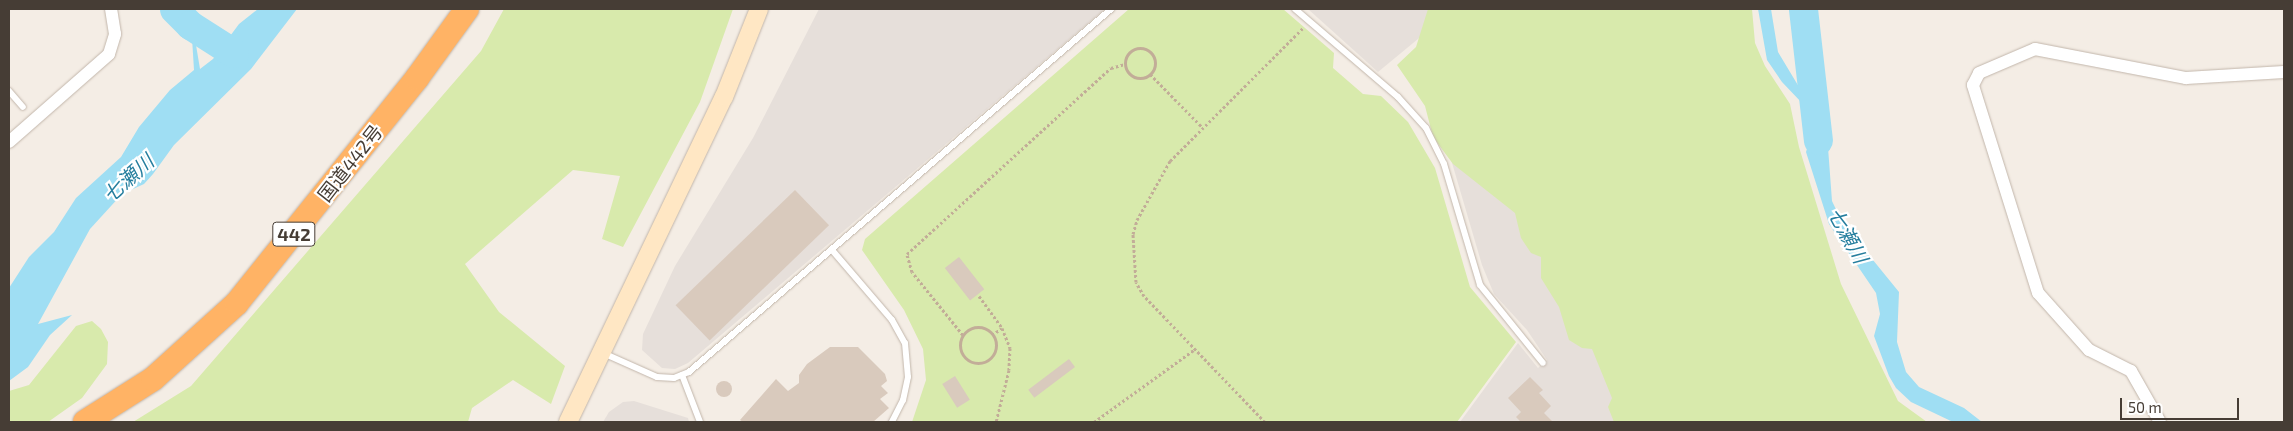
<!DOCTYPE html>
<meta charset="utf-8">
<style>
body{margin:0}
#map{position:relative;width:2293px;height:431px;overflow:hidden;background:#f4ede5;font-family:"Exo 2","Noto Sans JP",sans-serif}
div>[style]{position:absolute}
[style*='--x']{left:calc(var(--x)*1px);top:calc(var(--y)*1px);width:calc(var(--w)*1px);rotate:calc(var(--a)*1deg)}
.industrial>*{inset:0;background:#e6dfda}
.green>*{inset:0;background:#d8eaac}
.water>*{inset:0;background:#9fdef3}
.river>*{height:29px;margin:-14.5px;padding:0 14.5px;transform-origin:14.5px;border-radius:14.5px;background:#9fdef3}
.building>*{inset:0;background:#d9cabd;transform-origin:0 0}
.round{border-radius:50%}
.path>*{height:3px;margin-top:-1.5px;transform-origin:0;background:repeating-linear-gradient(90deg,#c2ad98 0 2.5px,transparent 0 5px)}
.path>.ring{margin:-1.5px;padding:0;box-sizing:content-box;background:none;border:3px solid #c2ad98;border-radius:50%}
.roads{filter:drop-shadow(0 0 1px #c2b6ab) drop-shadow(0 0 1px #c2b6ab)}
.lane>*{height:6px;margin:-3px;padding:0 3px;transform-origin:3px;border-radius:3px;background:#fff}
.street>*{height:12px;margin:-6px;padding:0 6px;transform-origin:6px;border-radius:6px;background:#fff}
.secondary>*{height:18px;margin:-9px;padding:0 9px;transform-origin:9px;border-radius:9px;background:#ffe7c4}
.highway>*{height:24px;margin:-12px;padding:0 12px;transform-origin:12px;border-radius:12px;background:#ffb365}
span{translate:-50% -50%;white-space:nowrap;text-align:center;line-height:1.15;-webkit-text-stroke:4.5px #fff;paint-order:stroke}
.shield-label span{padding:1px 4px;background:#fff;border:1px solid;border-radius:4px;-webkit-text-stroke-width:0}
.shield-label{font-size:18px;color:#463d35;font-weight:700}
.street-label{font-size:19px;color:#463d35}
.water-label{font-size:20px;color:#257e9e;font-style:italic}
.frame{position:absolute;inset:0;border:10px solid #463d35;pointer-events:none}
.scale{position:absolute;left:2120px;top:398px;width:119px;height:22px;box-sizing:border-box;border:2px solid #463d35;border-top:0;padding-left:6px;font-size:15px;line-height:18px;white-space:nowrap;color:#463d35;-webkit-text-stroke:4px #fff;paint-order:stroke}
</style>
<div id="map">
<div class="industrial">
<i style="clip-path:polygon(819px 9px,1105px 9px,688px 363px,675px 369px,662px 368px,642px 350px,643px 334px,675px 266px,753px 138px)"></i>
<i style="clip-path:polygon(1308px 9px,1433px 9px,1424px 34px,1378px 72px)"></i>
<i style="clip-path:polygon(1513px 137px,1628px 422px,1460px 422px,1518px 343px,1538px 368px,1547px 360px,1527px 330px,1494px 294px,1482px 265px,1450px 156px)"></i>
<i style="clip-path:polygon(634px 401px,688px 418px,689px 422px,603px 422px,609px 412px,623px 402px)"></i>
</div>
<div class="green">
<i style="clip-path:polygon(504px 9px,733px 9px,700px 102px,623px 247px,602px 239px,620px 176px,573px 170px,465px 264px,499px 312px,565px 366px,551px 404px,513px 380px,472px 408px,468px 422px,133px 422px,191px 386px,481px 51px)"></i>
<i style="clip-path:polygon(1129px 9px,1283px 9px,1334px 53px,1333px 68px,1363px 94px,1381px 96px,1408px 122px,1435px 168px,1470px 287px,1516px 342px,1457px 422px,912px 422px,926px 380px,923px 349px,904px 310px,862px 250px,865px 239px)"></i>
<i style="clip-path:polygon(1428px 9px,1752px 9px,1755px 43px,1765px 66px,1790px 104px,1799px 147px,1841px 284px,1898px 401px,1927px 422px,1614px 422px,1608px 407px,1612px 398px,1592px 349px,1582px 348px,1569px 340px,1559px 307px,1541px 278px,1541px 257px,1531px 253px,1521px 238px,1515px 213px,1453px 164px,1433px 137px,1425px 106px,1397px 65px,1416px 47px)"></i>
<i style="clip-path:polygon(92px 321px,101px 329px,108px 342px,107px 364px,82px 398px,48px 422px,9px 422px,9px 391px,29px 385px,76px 326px)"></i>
</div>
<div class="water">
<i style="clip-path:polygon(184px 9px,190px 9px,200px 69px,213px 59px,239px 24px,258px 9px,297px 9px,251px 69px,174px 145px,153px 174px,144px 184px,122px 194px,90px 229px,38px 324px,72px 315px,50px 335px,28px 367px,9px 381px,9px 288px,29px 257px,54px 232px,76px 198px,121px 157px,139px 127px,170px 90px,194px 70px,192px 38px)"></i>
<i style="clip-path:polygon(1758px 9px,1771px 9px,1778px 52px,1802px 92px,1819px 108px,1827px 134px,1832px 201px,1842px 222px,1899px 292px,1897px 342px,1906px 372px,1919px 387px,1964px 408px,1982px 422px,1953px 422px,1911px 402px,1896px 388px,1889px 376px,1874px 336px,1880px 314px,1876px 293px,1829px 224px,1806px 152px,1809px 142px,1817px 142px,1802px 103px,1782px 82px,1767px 60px)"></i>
</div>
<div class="river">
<i style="--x:174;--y:9;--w:23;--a:45"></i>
<i style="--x:190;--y:25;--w:52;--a:32.5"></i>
<i style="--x:1803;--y:9;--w:132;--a:83.5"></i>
</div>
<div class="building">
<i style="left:795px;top:190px;width:49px;height:166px;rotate:46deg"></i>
<i style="left:959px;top:257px;width:41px;height:18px;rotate:52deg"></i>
<i style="clip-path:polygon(830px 347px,858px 347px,885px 374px,887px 381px,881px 386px,888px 393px,880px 399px,889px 408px,873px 422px,743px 422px,740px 420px,776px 379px,788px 391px,799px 383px,799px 375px,807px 364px)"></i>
<i style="left:1069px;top:359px;width:10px;height:51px;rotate:53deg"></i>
<i style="left:955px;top:376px;width:28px;height:15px;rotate:58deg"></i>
<i style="clip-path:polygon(1530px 377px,1543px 390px,1539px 393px,1551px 406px,1544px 413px,1553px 422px,1521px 422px,1516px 417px,1521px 412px,1508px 398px)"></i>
<i class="round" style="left:716px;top:381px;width:16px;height:16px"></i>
</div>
<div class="path">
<i class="ring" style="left:1125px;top:48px;width:27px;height:27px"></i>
<i style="--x:1150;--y:74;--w:74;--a:45.5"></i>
<i style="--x:979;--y:296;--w:39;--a:54"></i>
<i style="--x:1002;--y:328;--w:22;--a:68"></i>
<i style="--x:1010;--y:348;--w:22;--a:93"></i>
<i style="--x:1009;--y:370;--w:54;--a:104"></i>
<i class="ring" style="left:960px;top:327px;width:33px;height:33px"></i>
<i style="--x:963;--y:335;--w:81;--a:-129"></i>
<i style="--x:912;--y:272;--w:19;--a:-106"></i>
<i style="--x:907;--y:254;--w:276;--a:-42.4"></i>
<i style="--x:1111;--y:68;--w:15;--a:-16"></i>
<i style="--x:992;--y:335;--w:12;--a:-35"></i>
<i style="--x:1094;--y:422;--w:123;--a:-35.8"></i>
<i style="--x:1265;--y:422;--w:175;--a:-133.8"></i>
<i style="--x:1144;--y:296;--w:16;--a:-120"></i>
<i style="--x:1136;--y:282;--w:48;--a:-93.6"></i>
<i style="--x:1133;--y:234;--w:15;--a:-74"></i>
<i style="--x:1137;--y:220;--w:68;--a:-60.8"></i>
<i style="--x:1170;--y:161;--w:188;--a:-45"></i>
</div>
<div class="roads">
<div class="lane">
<i style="--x:1295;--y:9;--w:135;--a:40.5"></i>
<i style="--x:1398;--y:97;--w:42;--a:47.9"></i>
<i style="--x:1426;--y:128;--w:40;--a:63.4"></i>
<i style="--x:1444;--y:164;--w:126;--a:73.4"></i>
<i style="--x:1480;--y:285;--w:100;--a:51.1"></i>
<i style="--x:9;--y:91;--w:21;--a:49"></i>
<i style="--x:832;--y:250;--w:92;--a:49.4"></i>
<i style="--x:892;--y:320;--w:26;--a:61"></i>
<i style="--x:905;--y:343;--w:34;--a:85"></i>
<i style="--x:908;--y:377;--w:24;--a:102"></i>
<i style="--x:903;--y:400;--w:25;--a:117"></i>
<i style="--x:603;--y:353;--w:59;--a:24"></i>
<i style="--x:657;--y:377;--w:17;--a:3"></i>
<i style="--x:674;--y:378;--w:16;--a:-22"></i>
<i style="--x:689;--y:372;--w:557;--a:-40.7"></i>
<i style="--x:682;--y:375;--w:50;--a:69"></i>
</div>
<div class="street">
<i style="--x:9;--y:142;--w:133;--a:-41.3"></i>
<i style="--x:109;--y:54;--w:21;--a:-73"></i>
<i style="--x:115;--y:34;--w:25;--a:-99"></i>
<i style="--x:2160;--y:422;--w:59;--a:-119.6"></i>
<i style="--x:2131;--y:371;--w:47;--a:-153.4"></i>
<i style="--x:2089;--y:350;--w:76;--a:-131.8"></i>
<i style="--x:2038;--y:293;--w:218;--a:-107.4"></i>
<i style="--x:1973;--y:85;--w:13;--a:-63"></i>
<i style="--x:1979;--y:73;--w:61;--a:-23.2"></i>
<i style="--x:2035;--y:49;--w:154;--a:10.9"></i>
<i style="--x:2186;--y:78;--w:98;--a:-3.5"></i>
</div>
<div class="secondary">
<i style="--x:568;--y:422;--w:361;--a:-64.4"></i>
<i style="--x:724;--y:97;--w:95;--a:-68.3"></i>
</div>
<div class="highway">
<i style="--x:85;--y:422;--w:80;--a:-32.3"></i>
<i style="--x:153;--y:379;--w:113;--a:-42.1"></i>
<i style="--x:237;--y:303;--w:288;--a:-51.3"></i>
<i style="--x:417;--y:78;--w:85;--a:-54.1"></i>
</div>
</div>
<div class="shield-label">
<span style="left:294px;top:234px">442</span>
</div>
<div class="street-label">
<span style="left:350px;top:163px;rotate:-52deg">国道442号</span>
</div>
<div class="water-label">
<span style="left:128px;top:178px;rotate:-42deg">七瀬川</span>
<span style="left:1848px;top:235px;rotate:61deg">七瀬川</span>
</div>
<div class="frame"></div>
<div class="scale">50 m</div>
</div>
